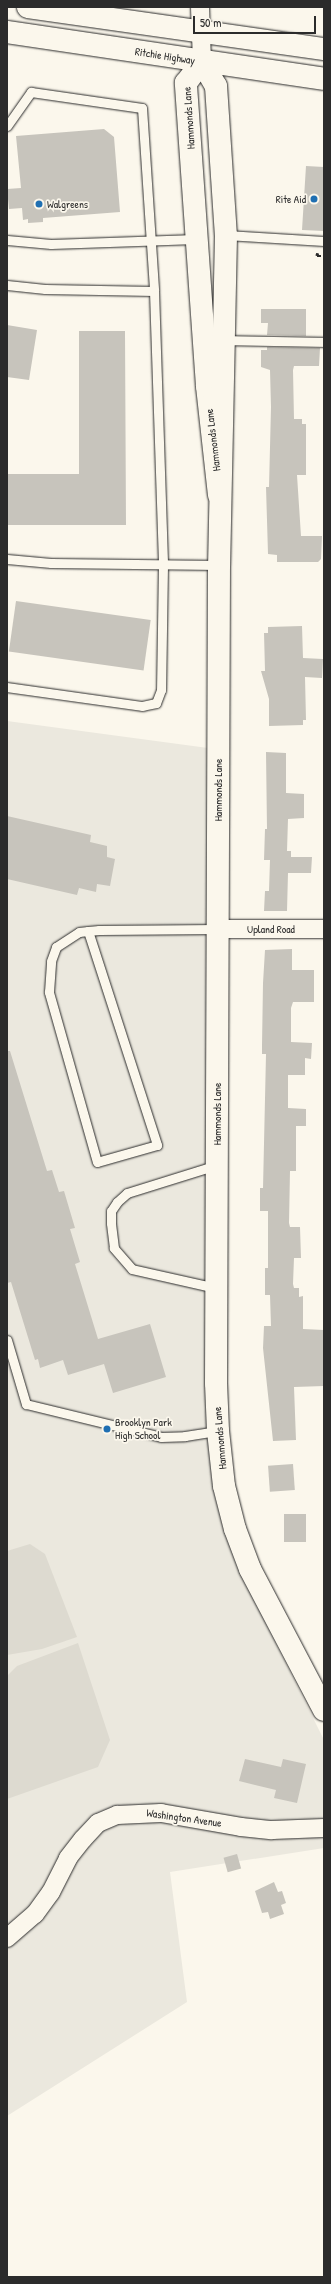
<!DOCTYPE html>
<style>
body{margin:0}
#map{position:relative;width:331px;height:2284px;overflow:hidden;background:#fbf7ec;font-family:"Patrick Hand",sans-serif}
div>[style]{position:absolute}
[style*='--x']{left:calc(var(--x)*1px);top:calc(var(--y)*1px);width:calc(var(--w)*1px);rotate:calc(var(--a)*1deg)}
.built>*{inset:0;background:#ebe8de}
.green>*{inset:0;background:#dddad0}
.building>*{inset:0;background:#c7c4bc;transform-origin:0 0}
.path>*{height:2.5px;margin-top:-1.25px;transform-origin:0;background:repeating-linear-gradient(90deg,#2b2b2b 0 4px,transparent 0 7px)}
.roads{filter:drop-shadow(0 0 1px #2b2b2b) drop-shadow(0 0 1px #2b2b2b)}
.lane>*{height:9px;margin:-4.5px;padding:0 4.5px;transform-origin:4.5px;border-radius:4.5px;background:#fbf7ec}
.street>*{height:18px;margin:-9px;padding:0 9px;transform-origin:9px;border-radius:9px;background:#fbf7ec}
.secondary>*{height:22px;margin:-11px;padding:0 11px;transform-origin:11px;border-radius:11px;background:#fbf7ec}
.primary>*{height:22px;margin:-11px;padding:0 11px;transform-origin:11px;border-radius:11px;background:#fbf7ec}
.dots>*{width:11px;height:11px;translate:-50% -50%;box-sizing:border-box;border:2px solid #fbf7ec;border-radius:50%}
span{translate:-50% -50%;white-space:nowrap;text-align:center;line-height:1.15;-webkit-text-stroke:3.5px #fbf7ec;paint-order:stroke}
.street-label{font-size:11px;color:#2b2b2b}
.poi-label{font-size:11px;color:#2b2b2b}
.right{translate:-100% -50%;text-align:right}
.left{translate:0 -50%;text-align:left}
.frame{position:absolute;inset:0;border:8px solid #2b2b2b;pointer-events:none}
.scale{position:absolute;left:193px;top:16px;width:123px;height:18px;box-sizing:border-box;border:2px solid #2b2b2b;border-top:0;padding-left:5px;font-size:12px;line-height:14px;white-space:nowrap;color:#2b2b2b;-webkit-text-stroke:3px #fbf7ec;paint-order:stroke}
</style>
<div id="map">
<div class="built">
<i style="clip-path:polygon(7px 721px,208px 748px,206px 1407px,209px 1451px,223px 1529px,241px 1573px,324px 1740px,324px 1848px,170px 1872px,187px 2002px,7px 2116px)"></i>
</div>
<div class="green">
<i style="clip-path:polygon(30px 1544px,45px 1554px,77px 1637px,42px 1649px,7px 1655px,7px 1551px)"></i>
<i style="clip-path:polygon(78px 1643px,110px 1740px,98px 1767px,7px 1799px,7px 1676px,17px 1666px)"></i>
</div>
<div class="building">
<i style="clip-path:polygon(104px 129px,114px 137px,120px 212px,43px 218px,43px 222px,28px 223px,28px 219px,23px 220px,22px 208px,9px 209px,7px 189px,21px 188px,16px 136px)"></i>
<i style="clip-path:polygon(306px 166px,324px 167px,324px 231px,302px 230px)"></i>
<i style="clip-path:polygon(261px 309px,306px 309px,306px 336px,267px 335px,268px 323px,261px 323px)"></i>
<i style="clip-path:polygon(7px 325px,37px 330px,29px 380px,7px 377px)"></i>
<i style="clip-path:polygon(79px 331px,125px 331px,126px 525px,7px 525px,7px 474px,79px 474px)"></i>
<i style="clip-path:polygon(267px 347px,320px 348px,319px 366px,294px 366px,293px 370px,294px 419px,302px 419px,302px 424px,306px 424px,306px 475px,297px 475px,301px 536px,322px 536px,321px 559px,318px 562px,277px 562px,277px 555px,268px 554px,266px 487px,269px 487px,271px 407px,270px 370px,261px 367px,261px 350px,267px 350px)"></i>
<i style="left:16px;top:601px;width:136px;height:51px;rotate:8deg"></i>
<i style="clip-path:polygon(302px 626px,303px 658px,323px 659px,322px 678px,305px 677px,306px 720px,303px 720px,303px 725px,269px 726px,269px 699px,261px 671px,265px 671px,264px 633px,268px 633px,268px 627px)"></i>
<i style="clip-path:polygon(266px 752px,286px 753px,286px 793px,304px 794px,304px 818px,288px 819px,287px 851px,291px 851px,291px 857px,312px 857px,311px 873px,288px 873px,287px 911px,264px 911px,265px 891px,269px 891px,270px 860px,264px 860px,265px 829px,267px 829px)"></i>
<i style="clip-path:polygon(7px 816px,91px 835px,90px 842px,107px 846px,107px 857px,115px 859px,110px 886px,97px 884px,96px 892px,79px 888px,77px 895px,7px 879px)"></i>
<i style="clip-path:polygon(292px 949px,292px 970px,314px 970px,314px 1002px,293px 1002px,291px 1008px,291px 1042px,312px 1043px,311px 1059px,305px 1058px,305px 1075px,288px 1075px,288px 1108px,306px 1109px,306px 1126px,296px 1126px,296px 1171px,290px 1171px,289px 1223px,290px 1227px,300px 1227px,301px 1258px,294px 1258px,293px 1284px,294px 1288px,299px 1288px,299px 1297px,303px 1296px,303px 1329px,324px 1330px,324px 1386px,294px 1387px,296px 1440px,273px 1441px,263px 1348px,264px 1326px,271px 1326px,270px 1295px,265px 1295px,265px 1268px,268px 1268px,268px 1211px,260px 1211px,260px 1188px,263px 1188px,266px 1054px,262px 1054px,262px 1046px,263px 983px,265px 950px)"></i>
<i style="clip-path:polygon(7px 1051px,10px 1051px,47px 1171px,52px 1170px,59px 1192px,64px 1191px,75px 1228px,70px 1229px,80px 1262px,75px 1264px,98px 1339px,150px 1324px,166px 1377px,113px 1393px,104px 1364px,68px 1375px,63px 1360px,40px 1368px,38px 1359px,35px 1360px,11px 1282px,7px 1283px)"></i>
<i style="left:293px;top:1464px;width:26px;height:25px;rotate:86deg"></i>
<i style="left:284px;top:1514px;width:22px;height:28px"></i>
<i style="clip-path:polygon(245px 1759px,281px 1767px,283px 1759px,306px 1764px,297px 1803px,274px 1798px,276px 1790px,239px 1781px)"></i>
<i style="left:237px;top:1854px;width:15px;height:14px;rotate:74deg"></i>
<i style="clip-path:polygon(274px 1882px,278px 1892px,282px 1891px,286px 1903px,281px 1905px,284px 1914px,270px 1919px,268px 1912px,262px 1913px,255px 1891px)"></i>
</div>
<div class="path">
<i style="--x:318;--y:253;--w:3;--a:108"></i>
<i style="--x:317;--y:256;--w:7;--a:0"></i>
</div>
<div class="roads">
<div class="lane">
<i style="--x:7;--y:126;--w:42;--a:-54.8"></i>
<i style="--x:31;--y:92;--w:112;--a:8.2"></i>
<i style="--x:142;--y:108;--w:183;--a:86.2"></i>
<i style="--x:154;--y:291;--w:274;--a:88.1"></i>
<i style="--x:163;--y:565;--w:125;--a:90.9"></i>
<i style="--x:161;--y:690;--w:14;--a:111"></i>
<i style="--x:156;--y:703;--w:14;--a:168"></i>
<i style="--x:142;--y:706;--w:136;--a:-172"></i>
<i style="--x:226;--y:235;--w:98;--a:3.5"></i>
<i style="--x:7;--y:240;--w:44;--a:5.2"></i>
<i style="--x:51;--y:244;--w:145;--a:-2"></i>
<i style="--x:7;--y:285;--w:38;--a:6"></i>
<i style="--x:45;--y:289;--w:109;--a:1.1"></i>
<i style="--x:223;--y:340;--w:101;--a:1.1"></i>
<i style="--x:7;--y:559;--w:44;--a:5.2"></i>
<i style="--x:51;--y:563;--w:168;--a:0.7"></i>
<i style="--x:88;--y:931;--w:225;--a:72.1"></i>
<i style="--x:157;--y:1145;--w:62;--a:164.2"></i>
<i style="--x:97;--y:1162;--w:177;--a:-105.8"></i>
<i style="--x:49;--y:992;--w:31;--a:-86"></i>
<i style="--x:51;--y:961;--w:15;--a:-70"></i>
<i style="--x:56;--y:947;--w:27;--a:-33"></i>
<i style="--x:79;--y:932;--w:9;--a:-6"></i>
<i style="--x:88;--y:931;--w:11;--a:-5"></i>
<i style="--x:99;--y:930;--w:119;--a:-0.5"></i>
<i style="--x:216;--y:1288;--w:86;--a:-167.3"></i>
<i style="--x:132;--y:1269;--w:28;--a:-131"></i>
<i style="--x:114;--y:1248;--w:25;--a:-97"></i>
<i style="--x:111;--y:1223;--w:12;--a:-90"></i>
<i style="--x:111;--y:1211;--w:11;--a:-56"></i>
<i style="--x:117;--y:1202;--w:13;--a:-42"></i>
<i style="--x:127;--y:1193;--w:94;--a:-17.3"></i>
<i style="--x:7;--y:1340;--w:67;--a:73.5"></i>
<i style="--x:26;--y:1404;--w:139;--a:13.7"></i>
<i style="--x:161;--y:1437;--w:24;--a:-2"></i>
<i style="--x:185;--y:1436;--w:33;--a:-9"></i>
</div>
<div class="street">
<i style="--x:200;--y:7;--w:55;--a:87.9"></i>
<i style="--x:218;--y:929;--w:106;--a:0"></i>
<i style="--x:7;--y:1938;--w:37;--a:-41"></i>
<i style="--x:35;--y:1914;--w:27;--a:-54"></i>
<i style="--x:51;--y:1892;--w:38;--a:-63"></i>
<i style="--x:68;--y:1858;--w:24;--a:-52"></i>
<i style="--x:83;--y:1839;--w:22;--a:-47"></i>
<i style="--x:98;--y:1823;--w:21;--a:-23"></i>
<i style="--x:117;--y:1815;--w:44;--a:-2.6"></i>
<i style="--x:161;--y:1813;--w:81;--a:9.9"></i>
<i style="--x:241;--y:1827;--w:31;--a:6"></i>
<i style="--x:272;--y:1830;--w:52;--a:-2.2"></i>
</div>
<div class="secondary">
<i style="--x:219;--y:495;--w:110;--a:-96.3"></i>
<i style="--x:207;--y:386;--w:304;--a:-94"></i>
<i style="--x:186;--y:83;--w:26;--a:-53"></i>
<i style="--x:202;--y:62;--w:28;--a:60"></i>
<i style="--x:216;--y:86;--w:149;--a:86.2"></i>
<i style="--x:226;--y:235;--w:330;--a:91.2"></i>
<i style="--x:219;--y:565;--w:818;--a:90.21"></i>
<i style="--x:216;--y:1383;--w:48;--a:87.6"></i>
<i style="--x:218;--y:1431;--w:55;--a:83.8"></i>
<i style="--x:224;--y:1486;--w:44;--a:75.7"></i>
<i style="--x:235;--y:1529;--w:43;--a:69.4"></i>
<i style="--x:250;--y:1569;--w:159;--a:62.3"></i>
</div>
<div class="primary">
<i style="--x:28;--y:7;--w:299;--a:8.1"></i>
<i style="--x:7;--y:32;--w:320;--a:8.4"></i>
</div>
</div>
<div class="dots">
<i style="left:314px;top:199px;background:#1f6fb2"></i>
<i style="left:39px;top:204px;background:#1f6fb2"></i>
<i style="left:107px;top:1429px;background:#1f6fb2"></i>
</div>
<div class="street-label">
<span style="left:165px;top:56px;rotate:9deg">Ritchie Highway</span>
<span style="left:189px;top:118px;rotate:-94deg">Hammonds Lane</span>
<span style="left:213px;top:440px;rotate:-97deg">Hammonds Lane</span>
<span style="left:218px;top:790px;rotate:-90deg">Hammonds Lane</span>
<span style="left:271px;top:929px">Upland Road</span>
<span style="left:217px;top:1114px;rotate:-90deg">Hammonds Lane</span>
<span style="left:220px;top:1438px;rotate:-95deg">Hammonds Lane</span>
<span style="left:184px;top:1818px;rotate:8deg">Washington Avenue</span>
</div>
<div class="poi-label">
<span class="right" style="left:306px;top:199px">Rite Aid</span>
<span class="left" style="left:47px;top:204px">Walgreens</span>
<span class="left" style="left:115px;top:1429px">Brooklyn Park<br>High School</span>
</div>
<div class="frame"></div>
<div class="scale">50 m</div>
</div>
